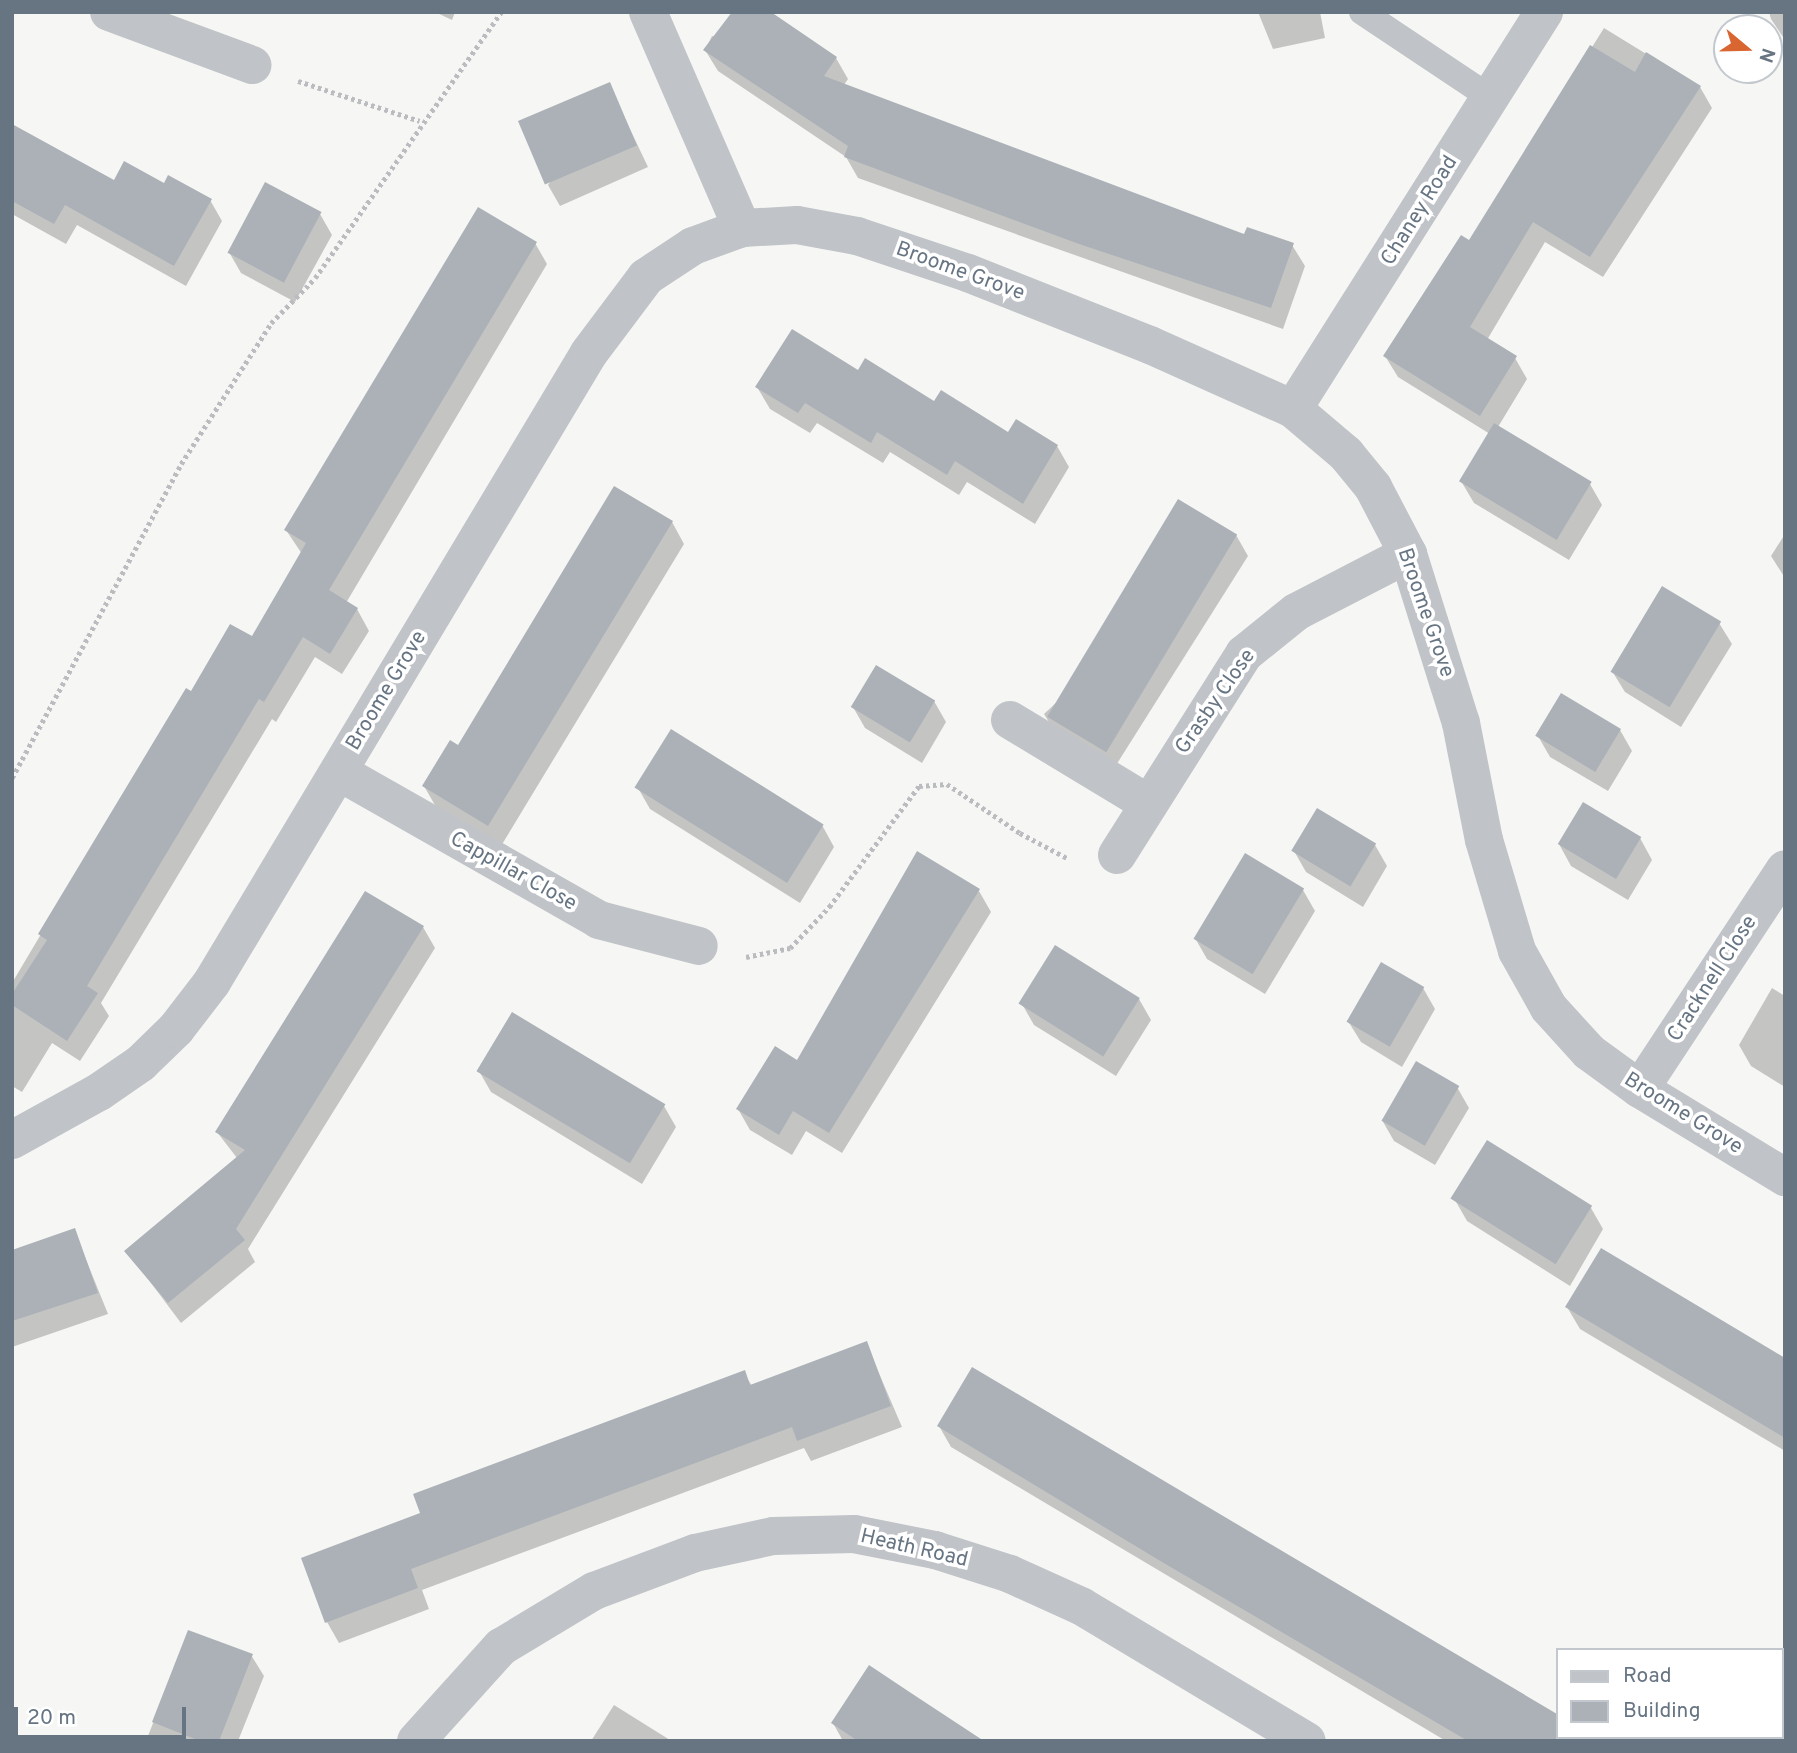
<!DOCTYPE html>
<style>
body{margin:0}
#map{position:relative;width:1797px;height:1753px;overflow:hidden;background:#f6f7f4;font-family:Overpass,sans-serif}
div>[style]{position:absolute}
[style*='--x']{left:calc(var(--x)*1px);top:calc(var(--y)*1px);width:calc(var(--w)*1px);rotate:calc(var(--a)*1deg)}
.shadow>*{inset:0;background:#0003}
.building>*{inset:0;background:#abb1b7;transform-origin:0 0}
.path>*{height:4.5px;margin-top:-2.25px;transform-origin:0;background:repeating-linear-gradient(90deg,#babcbf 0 3.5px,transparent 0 7px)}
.service>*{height:26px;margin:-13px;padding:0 13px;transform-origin:13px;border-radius:13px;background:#c0c3c7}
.minor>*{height:38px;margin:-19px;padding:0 19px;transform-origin:19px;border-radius:19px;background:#c0c3c7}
span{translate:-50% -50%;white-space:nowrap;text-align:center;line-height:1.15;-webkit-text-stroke:7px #fff;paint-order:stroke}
.street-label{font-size:21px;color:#677583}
.frame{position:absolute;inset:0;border:14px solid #677583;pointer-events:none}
.legend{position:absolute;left:1556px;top:1648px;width:228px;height:91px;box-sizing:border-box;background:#fff;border:2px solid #c2c8cd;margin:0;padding:9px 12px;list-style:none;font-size:21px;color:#677583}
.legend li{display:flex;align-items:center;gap:14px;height:35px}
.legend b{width:35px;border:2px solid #c2c8cd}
.north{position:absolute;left:1713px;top:14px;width:70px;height:70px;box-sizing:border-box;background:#fff;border:2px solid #c2c8cd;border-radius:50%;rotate:109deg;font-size:19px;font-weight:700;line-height:28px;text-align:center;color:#677583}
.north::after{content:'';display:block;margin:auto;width:24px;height:32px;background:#d96631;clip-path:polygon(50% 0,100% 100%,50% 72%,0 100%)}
.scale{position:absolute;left:14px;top:1707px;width:172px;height:32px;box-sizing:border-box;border:4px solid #677583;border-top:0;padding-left:9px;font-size:21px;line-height:24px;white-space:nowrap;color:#677583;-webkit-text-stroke:5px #fff;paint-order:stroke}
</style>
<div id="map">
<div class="shadow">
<i style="clip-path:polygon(435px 12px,455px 12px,452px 20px)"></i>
<i style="clip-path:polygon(1258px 12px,1320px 12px,1325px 38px,1273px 49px)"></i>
<i style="clip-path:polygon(1769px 12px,1785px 12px,1785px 40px,1771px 19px)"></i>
<i style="clip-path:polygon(1604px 28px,1700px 87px,1712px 108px,1603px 277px,1545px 242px,1487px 340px,1515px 358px,1527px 379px,1498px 427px,1590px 484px,1602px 505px,1569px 560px,1474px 503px,1461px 481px,1490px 434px,1398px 377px,1385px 356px,1470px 242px)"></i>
<i style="clip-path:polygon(712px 36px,836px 58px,848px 79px,844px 85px,1245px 236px,1292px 245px,1305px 266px,1283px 329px,858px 178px,846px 157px,718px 71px,705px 50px)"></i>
<i style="clip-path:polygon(609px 85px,648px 167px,560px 206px,548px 185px)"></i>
<i style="clip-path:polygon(12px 126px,115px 183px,165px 186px,210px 200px,222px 221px,186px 286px,77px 225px,66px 244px,12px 214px)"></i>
<i style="clip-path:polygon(320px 214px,332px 235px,295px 302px,241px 273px,229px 252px)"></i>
<i style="clip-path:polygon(535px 243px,547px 264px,346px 603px,357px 609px,369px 631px,342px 674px,315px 657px,276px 722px,272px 719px,101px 1003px,109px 1016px,80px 1061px,52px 1043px,22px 1092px,12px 1086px,12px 983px,186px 690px,192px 693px,252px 639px,302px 554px,286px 530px)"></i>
<i style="clip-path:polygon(858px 372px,1008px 435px,1057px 446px,1069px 467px,1035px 524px,967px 482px,959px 495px,890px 452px,883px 463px,817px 423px,810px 433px,770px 409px,757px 387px)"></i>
<i style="clip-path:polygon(672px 522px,684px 544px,501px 846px,436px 807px,424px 786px)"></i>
<i style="clip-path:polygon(1785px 534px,1785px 578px,1771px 556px)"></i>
<i style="clip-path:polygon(1236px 535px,1248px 556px,1113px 770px,1057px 735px,1044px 714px)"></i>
<i style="clip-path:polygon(1719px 623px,1732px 644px,1681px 727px,1625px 692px,1612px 671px)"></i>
<i style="clip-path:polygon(934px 701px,946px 722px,922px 763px,865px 728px,853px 707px)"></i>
<i style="clip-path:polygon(1620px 730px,1632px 751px,1608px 791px,1550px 757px,1538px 736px)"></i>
<i style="clip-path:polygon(638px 788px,822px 825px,834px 847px,800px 903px,650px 809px)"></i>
<i style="clip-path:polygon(1640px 838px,1652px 860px,1628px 900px,1571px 866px,1559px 844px)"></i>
<i style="clip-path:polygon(1375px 845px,1387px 866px,1363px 907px,1306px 872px,1294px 851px)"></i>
<i style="clip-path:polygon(1303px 890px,1315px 911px,1265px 994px,1207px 959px,1195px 938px)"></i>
<i style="clip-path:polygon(979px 891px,991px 912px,842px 1153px,806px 1131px,792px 1155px,750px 1130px,738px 1109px,798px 1062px)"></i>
<i style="clip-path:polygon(423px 927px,435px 948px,248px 1249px,255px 1262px,181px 1323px,127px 1251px,237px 1158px,217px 1132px)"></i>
<i style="clip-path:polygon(1423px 988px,1435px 1009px,1402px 1067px,1361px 1042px,1348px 1021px)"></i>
<i style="clip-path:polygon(1772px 988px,1785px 996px,1785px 1087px,1751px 1066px,1739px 1045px)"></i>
<i style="clip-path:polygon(1139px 999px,1151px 1020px,1116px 1076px,1034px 1025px,1022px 1004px)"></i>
<i style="clip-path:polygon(479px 1071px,664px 1106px,676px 1127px,642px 1184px,491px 1092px)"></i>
<i style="clip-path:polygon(1457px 1087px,1469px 1108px,1435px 1165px,1394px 1141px,1382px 1120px)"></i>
<i style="clip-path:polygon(1455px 1200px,1591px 1208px,1603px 1229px,1570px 1286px,1467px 1221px)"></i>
<i style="clip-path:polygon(74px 1230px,108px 1314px,12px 1347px,12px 1251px)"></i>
<i style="clip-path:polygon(1567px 1307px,1785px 1360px,1785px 1451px,1580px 1329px)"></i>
<i style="clip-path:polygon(866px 1343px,902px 1427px,811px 1461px,804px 1448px,422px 1590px,429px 1609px,339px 1643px,327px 1622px,422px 1514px,744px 1373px,752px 1386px)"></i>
<i style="clip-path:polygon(973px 1369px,1557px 1716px,1557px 1737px,1599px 1741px,1446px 1741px,951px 1447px,939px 1426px)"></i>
<i style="clip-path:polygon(189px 1632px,251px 1655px,264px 1676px,238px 1741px,146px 1741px)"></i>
<i style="clip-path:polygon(614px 1705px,670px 1740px,671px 1741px,591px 1741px)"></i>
<i style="clip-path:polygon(833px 1723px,979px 1741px,843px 1741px)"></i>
</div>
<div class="building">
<i style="clip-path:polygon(732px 12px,771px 12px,837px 57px,824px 76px,1244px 234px,1247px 227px,1294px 243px,1271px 308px,1079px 244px,844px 157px,848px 146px,703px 50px)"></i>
<i style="clip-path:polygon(1590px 45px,1635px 72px,1646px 52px,1701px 86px,1590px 257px,1533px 222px,1470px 327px,1517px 356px,1480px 416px,1383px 356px,1461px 235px,1469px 240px)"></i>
<i style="left:610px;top:82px;width:69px;height:100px;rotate:67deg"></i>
<i style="clip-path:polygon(12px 124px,114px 180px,124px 161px,164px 183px,168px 175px,212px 199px,174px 266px,65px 205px,54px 224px,12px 201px)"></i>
<i style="left:265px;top:182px;width:64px;height:80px;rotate:28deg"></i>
<i style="clip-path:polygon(478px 207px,537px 242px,329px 590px,358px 608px,330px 654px,303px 637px,264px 702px,259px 699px,87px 986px,98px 993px,67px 1041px,12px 1005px,12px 994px,47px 940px,38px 934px,186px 688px,191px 691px,230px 624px,252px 636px,306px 543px,284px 530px)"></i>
<i style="clip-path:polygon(792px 329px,858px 370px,865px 358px,934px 401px,941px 390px,1008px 432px,1016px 419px,1058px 445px,1023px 504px,955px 461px,947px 475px,877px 432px,871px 443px,805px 403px,798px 413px,755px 387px)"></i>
<i style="left:1494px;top:423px;width:114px;height:68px;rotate:31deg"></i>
<i style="clip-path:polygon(614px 486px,673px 521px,488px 826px,422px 786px,450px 740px,458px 745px)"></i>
<i style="left:1178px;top:499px;width:69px;height:254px;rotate:31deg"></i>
<i style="left:1662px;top:586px;width:69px;height:100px;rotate:31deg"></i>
<i style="left:876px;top:665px;width:69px;height:49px;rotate:31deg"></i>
<i style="left:1561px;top:693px;width:70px;height:50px;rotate:31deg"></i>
<i style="left:671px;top:729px;width:180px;height:69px;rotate:32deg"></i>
<i style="left:1583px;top:802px;width:68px;height:49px;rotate:31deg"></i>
<i style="left:1317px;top:808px;width:69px;height:50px;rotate:31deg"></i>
<i style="clip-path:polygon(917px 851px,980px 889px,829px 1133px,793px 1111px,779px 1135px,736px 1109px,775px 1046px,797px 1060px)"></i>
<i style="left:1245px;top:853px;width:69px;height:100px;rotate:31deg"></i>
<i style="clip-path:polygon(365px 891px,424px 926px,236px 1229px,245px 1240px,168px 1303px,124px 1251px,245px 1150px,215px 1132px)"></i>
<i style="left:1055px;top:945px;width:100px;height:69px;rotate:32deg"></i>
<i style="left:1381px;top:962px;width:50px;height:69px;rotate:30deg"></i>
<i style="left:512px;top:1012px;width:179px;height:69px;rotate:31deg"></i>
<i style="left:1416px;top:1061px;width:50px;height:69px;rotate:30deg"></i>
<i style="left:1487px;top:1140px;width:124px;height:69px;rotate:32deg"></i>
<i style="clip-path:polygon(75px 1228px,98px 1293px,12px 1321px,12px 1250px)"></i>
<i style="clip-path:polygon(1601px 1248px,1785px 1358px,1785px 1438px,1565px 1307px)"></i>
<i style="clip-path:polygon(867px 1341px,891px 1406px,797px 1441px,792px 1427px,411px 1569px,418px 1588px,325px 1623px,301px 1558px,420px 1513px,413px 1494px,745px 1370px,750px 1385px)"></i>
<i style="clip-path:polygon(972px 1367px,1557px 1714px,1557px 1737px,1602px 1741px,1468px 1741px,1162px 1562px,937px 1426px)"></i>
<i style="clip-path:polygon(188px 1630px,253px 1654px,219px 1741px,200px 1741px,152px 1722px)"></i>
<i style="clip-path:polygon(869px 1665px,911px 1693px,984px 1741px,858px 1741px,831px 1723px)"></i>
</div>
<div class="path">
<i style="--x:298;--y:81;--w:128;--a:18.2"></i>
<i style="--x:12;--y:778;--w:357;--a:-61.7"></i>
<i style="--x:181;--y:464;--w:167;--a:-57.4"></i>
<i style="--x:271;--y:323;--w:63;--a:-45.6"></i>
<i style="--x:315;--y:278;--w:325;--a:-55"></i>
<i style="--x:746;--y:957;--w:45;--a:-11.6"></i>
<i style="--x:790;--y:948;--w:57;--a:-46.4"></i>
<i style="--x:829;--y:907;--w:151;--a:-53.4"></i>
<i style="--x:919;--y:786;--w:28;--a:-4"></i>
<i style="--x:947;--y:784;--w:88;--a:33.9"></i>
<i style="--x:1020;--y:833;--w:53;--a:28"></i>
</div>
<div class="service">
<i style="--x:1362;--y:12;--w:155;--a:33.7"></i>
</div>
<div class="minor">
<i style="--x:109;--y:12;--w:153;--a:20.3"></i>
<i style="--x:648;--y:12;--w:236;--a:66.5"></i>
<i style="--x:1293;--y:409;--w:470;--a:-57.7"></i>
<i style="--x:1010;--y:720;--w:162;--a:31.1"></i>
<i style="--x:339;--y:772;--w:299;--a:29.6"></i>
<i style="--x:599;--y:920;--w:103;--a:14.6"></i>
<i style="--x:1117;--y:855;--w:238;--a:-57.7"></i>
<i style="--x:1244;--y:654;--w:67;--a:-38.9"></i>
<i style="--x:1296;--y:612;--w:126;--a:-27.4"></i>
<i style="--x:1640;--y:1089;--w:263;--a:-56.6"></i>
<i style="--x:12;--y:1140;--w:99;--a:-28.9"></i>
<i style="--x:99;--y:1092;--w:51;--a:-34.6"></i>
<i style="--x:141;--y:1063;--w:49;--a:-44.2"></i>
<i style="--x:176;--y:1029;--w:59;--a:-52.5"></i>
<i style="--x:212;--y:982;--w:733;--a:-59.06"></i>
<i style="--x:589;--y:353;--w:95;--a:-53.1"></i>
<i style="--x:646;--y:277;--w:56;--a:-33.4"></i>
<i style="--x:693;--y:246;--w:52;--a:-20.2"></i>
<i style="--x:742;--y:228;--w:55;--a:-3.1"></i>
<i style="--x:797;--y:225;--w:61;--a:10.4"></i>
<i style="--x:857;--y:236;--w:117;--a:18.4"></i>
<i style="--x:968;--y:273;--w:196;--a:21.6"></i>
<i style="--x:1150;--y:345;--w:157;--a:24.1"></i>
<i style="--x:1293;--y:409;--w:70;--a:40.3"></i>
<i style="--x:1346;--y:454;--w:43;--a:50.7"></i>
<i style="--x:1373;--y:487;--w:76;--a:62.4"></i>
<i style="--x:1408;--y:554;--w:177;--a:72.6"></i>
<i style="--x:1461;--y:723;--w:119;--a:78.9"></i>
<i style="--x:1484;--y:840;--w:116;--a:73.4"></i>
<i style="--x:1517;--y:951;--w:65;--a:60.7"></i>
<i style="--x:1549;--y:1008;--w:59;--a:47.7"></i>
<i style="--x:1589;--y:1052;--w:63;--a:36"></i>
<i style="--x:1640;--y:1089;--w:170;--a:31.3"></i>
<i style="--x:416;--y:1741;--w:127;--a:-47.9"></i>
<i style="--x:501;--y:1647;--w:109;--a:-31.1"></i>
<i style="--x:594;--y:1591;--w:108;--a:-20.6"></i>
<i style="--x:695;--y:1553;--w:80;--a:-12.3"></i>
<i style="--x:773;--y:1536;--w:81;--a:-1.4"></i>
<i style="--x:854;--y:1534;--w:83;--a:11.2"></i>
<i style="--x:935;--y:1550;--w:79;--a:17.7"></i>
<i style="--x:1010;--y:1574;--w:78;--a:24.3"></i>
<i style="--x:1081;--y:1606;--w:263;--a:30.9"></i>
</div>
<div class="street-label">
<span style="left:1420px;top:211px;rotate:-58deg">Chaney Road</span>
<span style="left:960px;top:272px;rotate:20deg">Broome Grove</span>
<span style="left:1425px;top:613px;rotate:71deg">Broome Grove</span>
<span style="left:387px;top:691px;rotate:-59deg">Broome Grove</span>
<span style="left:1216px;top:702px;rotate:-55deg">Grasby Close</span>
<span style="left:513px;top:872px;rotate:29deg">Cappillar Close</span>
<span style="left:1713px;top:979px;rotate:-57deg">Cracknell Close</span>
<span style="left:1683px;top:1114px;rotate:32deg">Broome Grove</span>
<span style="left:914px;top:1549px;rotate:13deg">Heath Road</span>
</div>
<div class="frame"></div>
<ul class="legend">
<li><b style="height:9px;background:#c0c3c7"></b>Road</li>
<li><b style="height:19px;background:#abb1b7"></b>Building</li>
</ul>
<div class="north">N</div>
<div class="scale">20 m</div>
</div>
